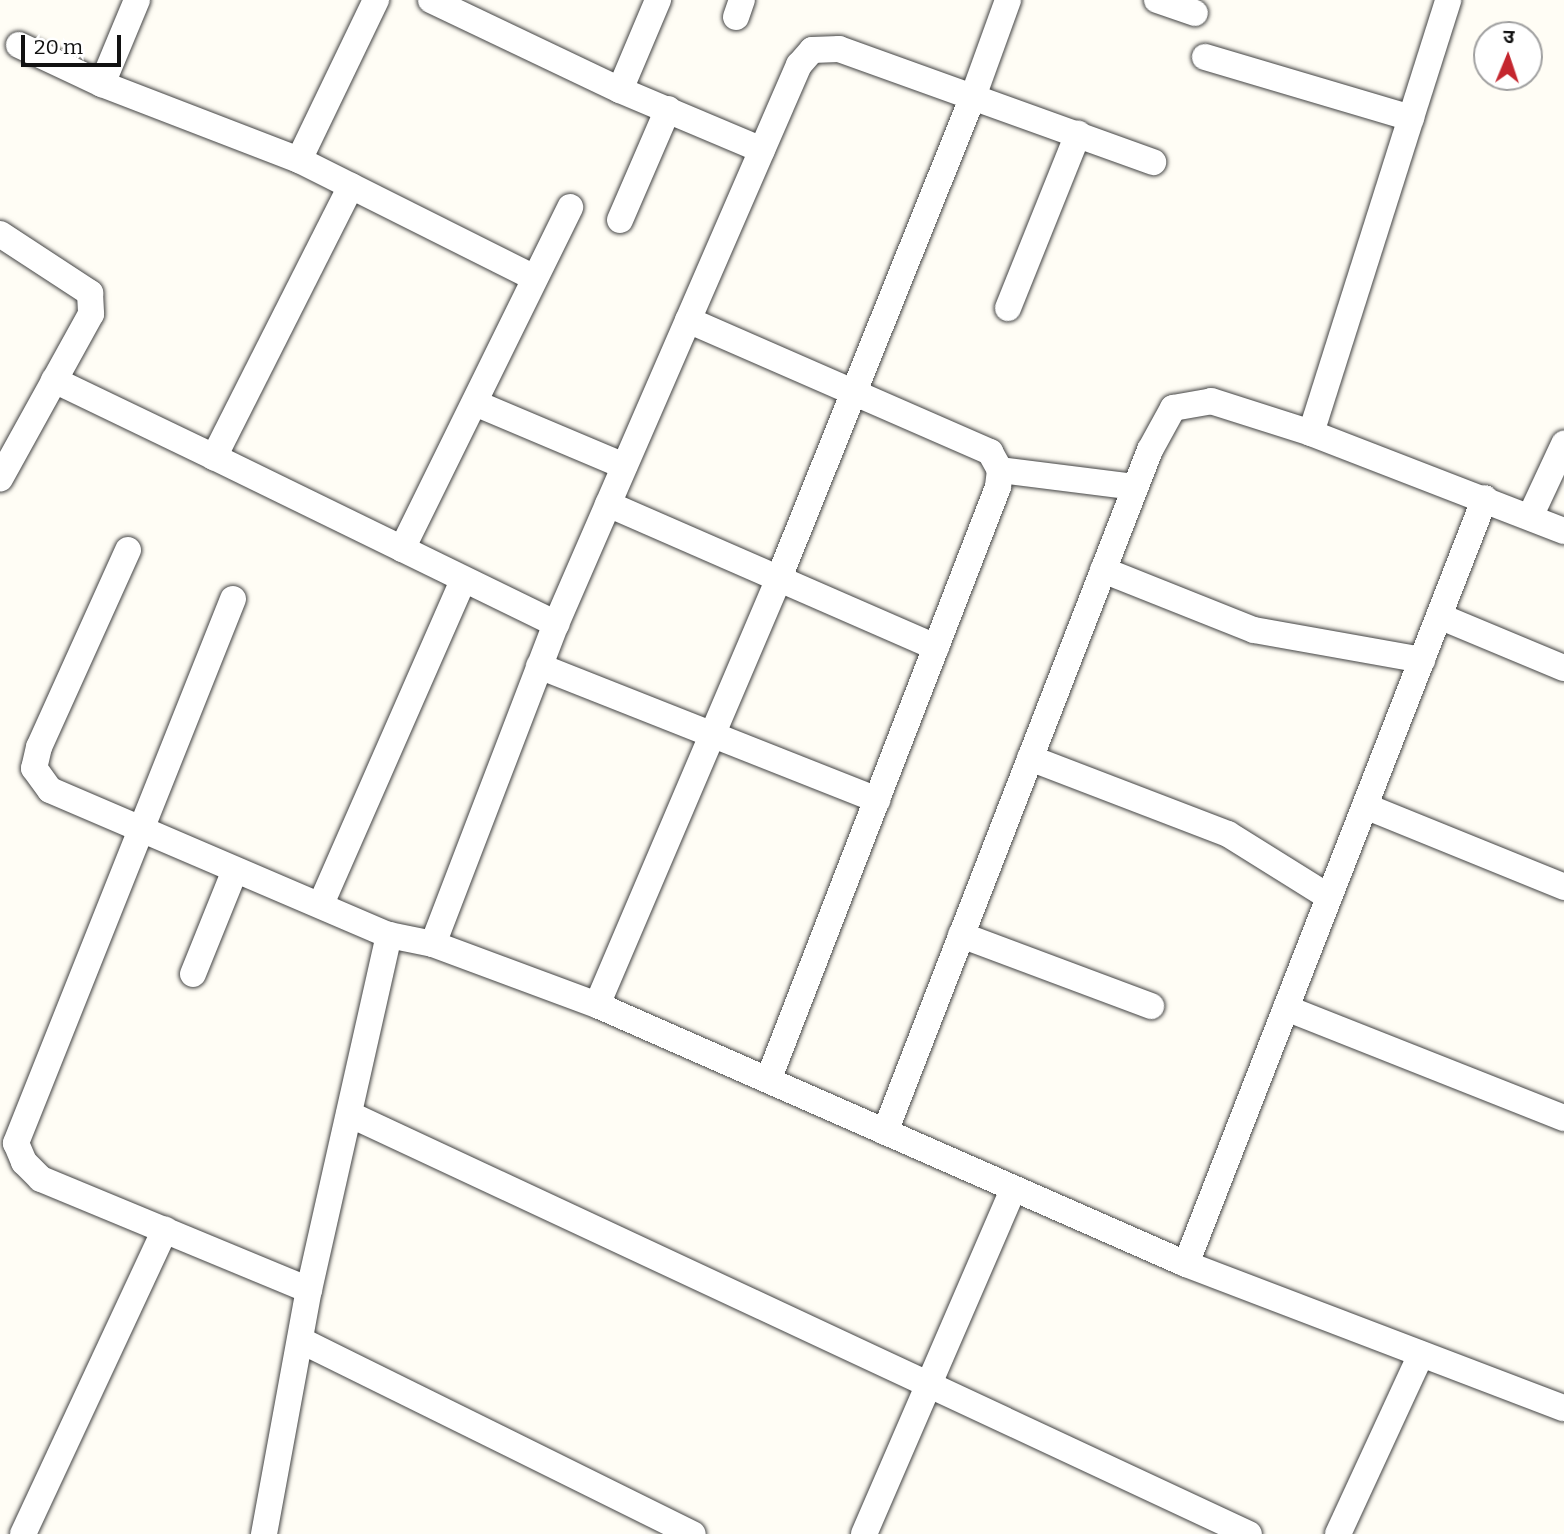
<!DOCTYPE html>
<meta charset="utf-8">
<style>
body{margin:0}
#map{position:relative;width:1564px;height:1534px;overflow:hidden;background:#fffdf5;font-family:Bitter,"Noto Sans Devanagari",serif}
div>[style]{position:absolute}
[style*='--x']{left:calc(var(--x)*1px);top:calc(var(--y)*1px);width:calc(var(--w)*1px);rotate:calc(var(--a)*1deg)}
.roads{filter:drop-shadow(0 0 2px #444) drop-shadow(0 0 2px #444)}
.minor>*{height:26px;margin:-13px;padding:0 13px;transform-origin:13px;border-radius:13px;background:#fff}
span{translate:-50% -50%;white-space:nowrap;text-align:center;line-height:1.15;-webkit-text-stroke:7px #fff;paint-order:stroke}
.north{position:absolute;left:1473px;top:21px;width:70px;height:70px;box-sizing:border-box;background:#fff;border:2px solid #a0a0a0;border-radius:50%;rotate:2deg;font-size:19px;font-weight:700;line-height:28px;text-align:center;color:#111}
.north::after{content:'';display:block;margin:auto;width:24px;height:32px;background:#c4262e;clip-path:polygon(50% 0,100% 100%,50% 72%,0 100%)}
.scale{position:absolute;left:21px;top:35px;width:100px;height:32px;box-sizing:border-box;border:4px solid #111;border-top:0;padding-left:9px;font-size:21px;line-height:24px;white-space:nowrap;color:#111;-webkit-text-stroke:5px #fff;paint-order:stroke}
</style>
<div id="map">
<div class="roads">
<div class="minor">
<i style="--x:137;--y:0;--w:91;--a:112.6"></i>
<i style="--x:102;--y:84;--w:211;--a:21.1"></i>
<i style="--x:299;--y:160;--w:262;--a:26.6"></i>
<i style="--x:431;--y:0;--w:209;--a:25.5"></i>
<i style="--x:620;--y:90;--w:154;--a:22.9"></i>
<i style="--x:1157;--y:0;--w:40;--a:18.9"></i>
<i style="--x:736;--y:17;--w:18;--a:-71"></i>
<i style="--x:19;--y:45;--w:92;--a:25.2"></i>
<i style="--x:1205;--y:57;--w:215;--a:16.5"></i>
<i style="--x:620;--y:90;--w:98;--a:-67.1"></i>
<i style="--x:299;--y:160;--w:178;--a:-64.3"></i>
<i style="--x:351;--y:186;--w:304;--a:116.8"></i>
<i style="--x:214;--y:457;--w:381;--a:26"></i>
<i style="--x:620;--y:220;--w:121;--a:-66.6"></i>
<i style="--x:0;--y:234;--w:108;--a:33.2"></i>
<i style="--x:90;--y:293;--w:21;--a:87"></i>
<i style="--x:91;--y:314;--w:188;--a:118.9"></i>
<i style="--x:1008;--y:308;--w:188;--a:-68.1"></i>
<i style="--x:688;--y:320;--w:330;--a:23.6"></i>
<i style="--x:990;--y:452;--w:21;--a:61"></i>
<i style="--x:1000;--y:470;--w:17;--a:97"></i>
<i style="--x:998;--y:487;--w:634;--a:111.18"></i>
<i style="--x:54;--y:380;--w:178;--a:25.7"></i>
<i style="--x:475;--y:403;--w:162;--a:22.9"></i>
<i style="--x:1311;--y:433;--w:454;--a:-72.4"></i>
<i style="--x:1000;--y:470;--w:136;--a:7.2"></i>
<i style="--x:608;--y:504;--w:358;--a:23.6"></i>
<i style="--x:1530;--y:517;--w:81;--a:-65"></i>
<i style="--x:402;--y:549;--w:381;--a:-63.8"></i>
<i style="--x:128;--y:550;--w:216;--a:114.3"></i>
<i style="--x:39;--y:747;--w:22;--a:103"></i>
<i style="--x:34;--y:768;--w:27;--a:54"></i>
<i style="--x:50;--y:790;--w:369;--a:23.2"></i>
<i style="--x:389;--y:935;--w:45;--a:11.6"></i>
<i style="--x:433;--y:944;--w:175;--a:20.4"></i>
<i style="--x:597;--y:1005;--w:643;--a:23.74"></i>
<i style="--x:1186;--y:1264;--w:404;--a:20.9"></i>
<i style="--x:1103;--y:570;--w:162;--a:21.7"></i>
<i style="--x:1254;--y:630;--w:171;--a:10.1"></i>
<i style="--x:233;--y:599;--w:586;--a:111.75"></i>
<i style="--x:16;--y:1143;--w:21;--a:67"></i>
<i style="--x:24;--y:1162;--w:24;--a:45"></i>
<i style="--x:41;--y:1179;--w:290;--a:22.5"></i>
<i style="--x:1439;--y:616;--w:135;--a:22.6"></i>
<i style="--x:539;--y:666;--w:364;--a:21.6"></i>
<i style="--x:1030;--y:758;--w:212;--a:21"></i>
<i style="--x:1228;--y:834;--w:119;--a:32"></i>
<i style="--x:1365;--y:806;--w:215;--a:22.1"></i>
<i style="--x:321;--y:904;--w:353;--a:-66.3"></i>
<i style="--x:961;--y:935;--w:203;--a:20.5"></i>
<i style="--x:433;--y:944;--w:343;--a:-69"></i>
<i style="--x:556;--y:624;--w:610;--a:-66.51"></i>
<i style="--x:799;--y:65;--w:20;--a:-49"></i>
<i style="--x:812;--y:50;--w:27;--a:-2"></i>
<i style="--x:839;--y:49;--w:334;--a:19.8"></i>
<i style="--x:193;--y:974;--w:112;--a:-68"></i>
<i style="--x:597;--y:1005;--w:464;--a:-66.9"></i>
<i style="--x:779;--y:578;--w:522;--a:-68.06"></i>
<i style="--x:974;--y:94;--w:100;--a:-70.1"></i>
<i style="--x:1286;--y:1008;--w:299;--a:21.6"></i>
<i style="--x:349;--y:1114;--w:993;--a:25.02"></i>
<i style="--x:885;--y:1132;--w:732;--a:-68.77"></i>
<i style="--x:1150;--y:450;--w:48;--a:-61.3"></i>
<i style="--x:1173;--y:408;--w:39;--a:-10"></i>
<i style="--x:1211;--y:401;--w:105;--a:17.7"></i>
<i style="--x:1311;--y:433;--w:271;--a:21.2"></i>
<i style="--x:1186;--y:1264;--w:822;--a:-68.68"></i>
<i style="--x:300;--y:1340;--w:438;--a:26.3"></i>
<i style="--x:23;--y:1534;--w:336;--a:-65"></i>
<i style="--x:264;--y:1534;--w:248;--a:-79.6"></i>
<i style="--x:309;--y:1290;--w:364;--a:-77.3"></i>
<i style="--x:864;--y:1534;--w:376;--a:-66.6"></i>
<i style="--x:1338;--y:1534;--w:198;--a:-65.2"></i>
</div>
</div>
<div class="north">उ</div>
<div class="scale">20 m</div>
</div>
